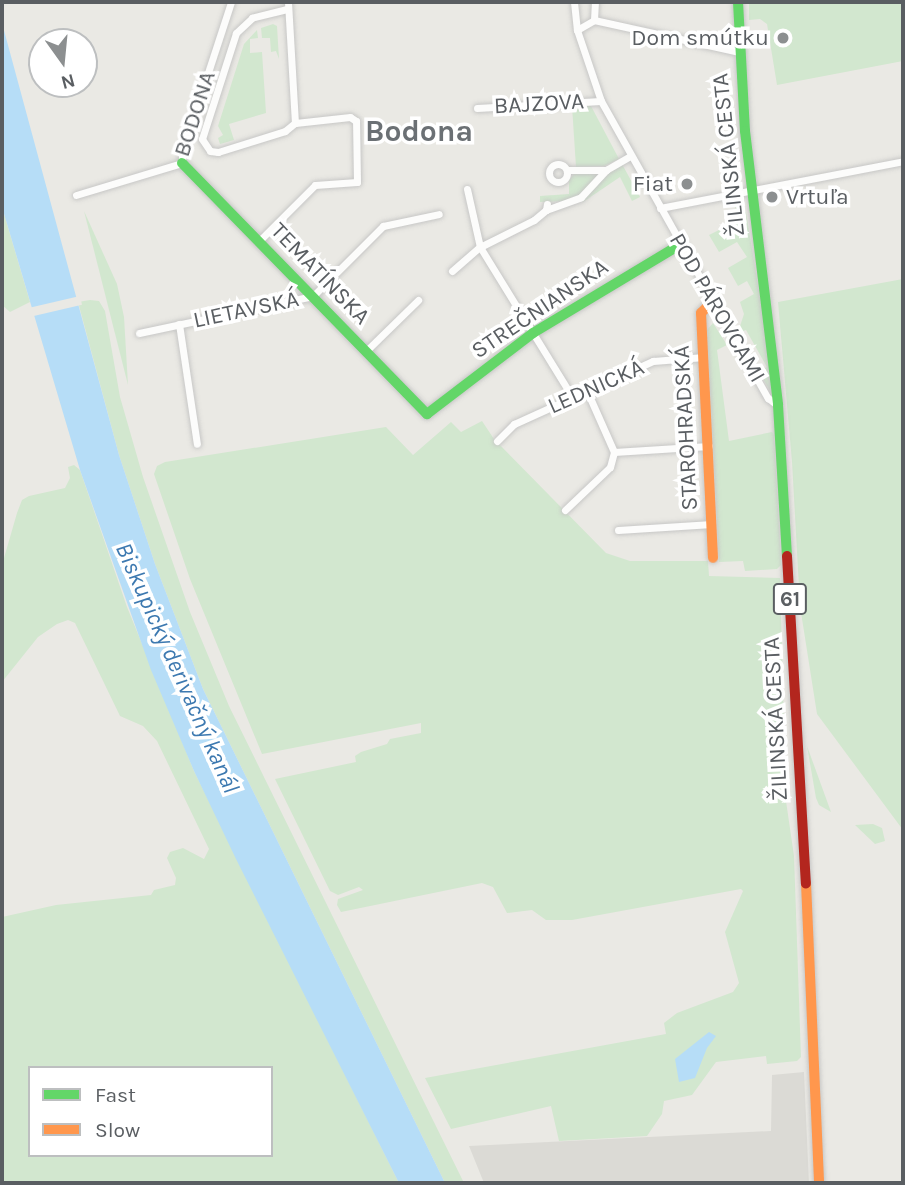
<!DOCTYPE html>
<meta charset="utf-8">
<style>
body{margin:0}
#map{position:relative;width:905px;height:1185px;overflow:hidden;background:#eae9e4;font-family:Karla,sans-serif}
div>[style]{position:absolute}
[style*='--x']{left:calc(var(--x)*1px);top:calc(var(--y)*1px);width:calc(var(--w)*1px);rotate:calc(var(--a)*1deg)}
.industrial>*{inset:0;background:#dbdad5}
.green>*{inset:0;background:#d2e7cf}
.water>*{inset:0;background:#b6ddf7}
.pier>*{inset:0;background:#eae9e4;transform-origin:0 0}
.roads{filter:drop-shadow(0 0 2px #c7c7c6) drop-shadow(0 0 2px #c7c7c6)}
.street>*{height:7px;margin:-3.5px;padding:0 3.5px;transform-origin:3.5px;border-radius:3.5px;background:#fcfcfb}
.street>.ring{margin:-3.5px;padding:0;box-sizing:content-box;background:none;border:7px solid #fcfcfb;border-radius:50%}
.fast>*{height:10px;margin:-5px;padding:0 5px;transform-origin:5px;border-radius:5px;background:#63d668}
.slow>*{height:10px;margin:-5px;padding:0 5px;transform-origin:5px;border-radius:5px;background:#ff974d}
.jam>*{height:10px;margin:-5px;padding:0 5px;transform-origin:5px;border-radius:5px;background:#b3261e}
.dots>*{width:19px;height:19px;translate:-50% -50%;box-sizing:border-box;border:4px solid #fff;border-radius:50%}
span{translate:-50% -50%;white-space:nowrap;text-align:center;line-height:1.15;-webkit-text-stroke:7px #fff;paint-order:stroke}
.shield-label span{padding:2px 5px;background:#fff;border:2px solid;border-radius:5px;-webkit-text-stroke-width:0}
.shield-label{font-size:21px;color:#5a5e62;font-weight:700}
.poi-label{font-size:23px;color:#5a5e62}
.right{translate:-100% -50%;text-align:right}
.left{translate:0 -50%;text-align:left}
.street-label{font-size:23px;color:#5a5e62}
.water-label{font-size:24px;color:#3d79b0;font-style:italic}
.district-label{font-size:30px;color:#6b7074;font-weight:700}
.frame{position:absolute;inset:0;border:4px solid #5a5e62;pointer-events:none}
.legend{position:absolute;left:28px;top:1066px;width:245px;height:91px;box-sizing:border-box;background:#fff;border:2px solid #bdbfc0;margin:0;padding:9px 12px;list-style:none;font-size:21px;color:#5a5e62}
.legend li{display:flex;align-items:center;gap:14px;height:35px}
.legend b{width:35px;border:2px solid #bdbfc0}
.north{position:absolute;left:28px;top:28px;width:70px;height:70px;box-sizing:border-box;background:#fff;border:2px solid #bdbfc0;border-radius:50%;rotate:165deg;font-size:19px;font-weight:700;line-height:28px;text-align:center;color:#5a5e62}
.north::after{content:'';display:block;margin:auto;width:24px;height:32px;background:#8c8f90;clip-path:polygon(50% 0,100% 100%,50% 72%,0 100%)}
</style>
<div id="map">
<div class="industrial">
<i style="clip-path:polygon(804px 1072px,809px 1183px,484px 1183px,469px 1146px,771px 1131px,772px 1075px)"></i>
</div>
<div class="green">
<i style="clip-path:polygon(749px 2px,903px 2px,903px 61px,777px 85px,767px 24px,760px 19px,749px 20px)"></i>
<i style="clip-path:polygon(273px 24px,277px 26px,279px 59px,276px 51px,271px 52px,270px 38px,262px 38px,261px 28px)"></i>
<i style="clip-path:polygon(257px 30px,258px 38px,250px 39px,250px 53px,262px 52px,266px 113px,229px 124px,234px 140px,220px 144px,218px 138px,223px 135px,218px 126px,244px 44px)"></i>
<i style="clip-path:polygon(572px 106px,591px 106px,619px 159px,604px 166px,576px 167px)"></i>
<i style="clip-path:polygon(622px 164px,640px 197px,632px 201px,620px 177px,583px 202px,581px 200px,612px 170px)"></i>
<i style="clip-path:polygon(602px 172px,580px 196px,569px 201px,540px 202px,540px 196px,569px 194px,569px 180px,575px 173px)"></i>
<i style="clip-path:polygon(732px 201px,746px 212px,771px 366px,772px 394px,759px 372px,767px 367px,746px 330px,740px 332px,739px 329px,744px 314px,740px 302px,754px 294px,747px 281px,738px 286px,728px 268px,747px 257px,737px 242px,719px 252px,709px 235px,741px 219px)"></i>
<i style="clip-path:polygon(2px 207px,30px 302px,10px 312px,2px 305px)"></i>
<i style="clip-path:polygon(84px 211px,117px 284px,124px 317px,128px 385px)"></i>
<i style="clip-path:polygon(903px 279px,903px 830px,817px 714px,800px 606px,792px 462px,778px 302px)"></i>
<i style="clip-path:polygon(90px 300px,99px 301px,105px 311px,120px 397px,143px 477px,190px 612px,229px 706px,464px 1183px,445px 1183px,203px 689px,155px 564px,119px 455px,78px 302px)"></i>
<i style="clip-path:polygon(713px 323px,727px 345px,717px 350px,729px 441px,772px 432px,774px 435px,781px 565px,777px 569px,745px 571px,743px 561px,719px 562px,707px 330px)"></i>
<i style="clip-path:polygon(482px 421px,494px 439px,606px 553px,630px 561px,708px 561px,709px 576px,780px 578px,786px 801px,794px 856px,801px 1057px,797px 1061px,767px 1064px,766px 1056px,716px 1062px,692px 1095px,664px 1101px,662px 1114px,647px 1136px,559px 1141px,551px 1106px,451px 1129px,425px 1078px,666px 1034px,664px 1023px,677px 1013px,733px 992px,739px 983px,725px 932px,743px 891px,741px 889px,572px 920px,546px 920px,532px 910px,507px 913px,493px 887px,482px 883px,341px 912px,337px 905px,338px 899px,363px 890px,359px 887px,338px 895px,330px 891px,275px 779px,356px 762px,355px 756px,361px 752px,387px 744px,390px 739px,421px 733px,421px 723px,262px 754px,190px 579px,154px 474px,157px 466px,165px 462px,386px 427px,413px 455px,451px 422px,461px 432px)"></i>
<i style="clip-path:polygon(evenodd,74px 465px,80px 470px,127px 607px,194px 771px,399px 1183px,2px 1183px,2px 917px,56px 905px,151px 895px,154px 890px,175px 885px,176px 878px,167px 858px,170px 852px,183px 848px,204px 859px,209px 849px,157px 741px,143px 726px,120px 716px,75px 623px,68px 620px,57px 624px,38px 637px,2px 682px,2px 565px,17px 513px,22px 500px,29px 496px,65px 488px,70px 478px,68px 467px,74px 465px,30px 1068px,271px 1068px,271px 1155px,30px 1155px,30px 1068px)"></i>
<i style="clip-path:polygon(807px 746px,831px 812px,819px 805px,816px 798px)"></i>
<i style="clip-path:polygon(873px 824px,882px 828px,885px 841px,875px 844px,855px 825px)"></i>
</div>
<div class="water">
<i style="clip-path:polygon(2px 23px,119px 455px,155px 564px,203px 689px,445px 1183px,399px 1183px,236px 859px,194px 771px,151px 670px,80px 470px,2px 207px)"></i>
<i style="clip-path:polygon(709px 1032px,716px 1036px,707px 1048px,695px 1078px,679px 1082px,675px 1059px)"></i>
</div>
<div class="pier">
<i style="left:80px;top:296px;width:9px;height:54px;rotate:77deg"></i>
</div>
<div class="roads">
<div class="street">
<i style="--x:288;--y:2;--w:121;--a:86.7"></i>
<i style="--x:574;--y:2;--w:28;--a:84"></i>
<i style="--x:577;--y:30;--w:75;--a:71.3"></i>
<i style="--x:601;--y:101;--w:341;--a:60.7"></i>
<i style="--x:768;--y:398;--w:11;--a:38"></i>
<i style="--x:287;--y:9;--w:36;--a:166"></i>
<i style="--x:252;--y:18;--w:22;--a:137"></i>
<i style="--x:236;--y:33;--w:111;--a:107.8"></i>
<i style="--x:202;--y:139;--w:14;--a:56"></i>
<i style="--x:210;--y:151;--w:8;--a:7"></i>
<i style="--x:218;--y:152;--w:70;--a:-17.4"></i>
<i style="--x:285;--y:131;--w:13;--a:-39"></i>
<i style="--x:594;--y:20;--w:18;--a:-87"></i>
<i style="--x:577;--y:30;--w:20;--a:-30"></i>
<i style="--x:594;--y:20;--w:149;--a:12.4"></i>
<i style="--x:477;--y:108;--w:124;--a:-3.2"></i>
<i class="ring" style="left:549px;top:164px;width:11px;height:11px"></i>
<i style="--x:567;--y:170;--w:39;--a:0"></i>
<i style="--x:467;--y:189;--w:59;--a:77.4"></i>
<i style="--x:480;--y:247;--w:177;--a:58.4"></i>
<i style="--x:76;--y:195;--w:111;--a:-16.8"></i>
<i style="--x:182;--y:163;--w:11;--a:-90"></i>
<i style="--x:182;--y:152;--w:158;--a:-71.9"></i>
<i style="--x:660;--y:208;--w:248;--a:-10.9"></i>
<i style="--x:546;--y:210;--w:37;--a:-20"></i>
<i style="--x:581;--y:197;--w:37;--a:-47"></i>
<i style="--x:606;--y:170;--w:28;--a:-30"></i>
<i style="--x:259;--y:241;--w:79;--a:-45"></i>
<i style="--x:315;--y:185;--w:42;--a:-4.1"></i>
<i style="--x:357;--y:182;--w:61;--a:-90.9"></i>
<i style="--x:356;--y:121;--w:7;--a:-146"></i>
<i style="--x:350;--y:117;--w:55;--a:173.8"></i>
<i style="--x:452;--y:271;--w:37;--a:-41"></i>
<i style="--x:480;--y:247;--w:60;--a:-26.6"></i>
<i style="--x:534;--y:220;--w:16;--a:-40"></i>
<i style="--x:546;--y:210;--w:6;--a:-81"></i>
<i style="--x:179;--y:324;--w:121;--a:81.5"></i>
<i style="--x:139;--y:333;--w:178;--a:-12"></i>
<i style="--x:313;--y:296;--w:99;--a:-45"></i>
<i style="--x:383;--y:226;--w:57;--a:-12.1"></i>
<i style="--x:366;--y:351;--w:73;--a:-44.4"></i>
<i style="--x:587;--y:391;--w:67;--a:66.1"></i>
<i style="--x:497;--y:441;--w:24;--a:-45"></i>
<i style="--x:514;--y:424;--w:153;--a:-24.4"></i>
<i style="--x:653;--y:361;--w:51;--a:-4.5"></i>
<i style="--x:565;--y:510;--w:62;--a:-43.7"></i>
<i style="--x:610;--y:467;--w:16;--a:-75"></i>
<i style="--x:614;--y:452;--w:95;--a:-3.6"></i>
<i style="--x:618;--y:530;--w:94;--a:-3.7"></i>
</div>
<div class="fast">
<i style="--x:738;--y:2;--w:129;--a:86.9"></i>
<i style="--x:745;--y:131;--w:276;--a:83.1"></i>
<i style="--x:778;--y:405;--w:151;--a:86.6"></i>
<i style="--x:182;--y:163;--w:351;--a:45.7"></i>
<i style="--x:427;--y:414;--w:133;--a:-37.4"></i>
<i style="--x:533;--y:333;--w:173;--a:-31"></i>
</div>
<div class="slow">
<i style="--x:713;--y:301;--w:17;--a:135"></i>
<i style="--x:701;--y:313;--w:245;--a:87.2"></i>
<i style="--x:806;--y:883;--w:300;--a:87.5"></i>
</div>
<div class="jam">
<i style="--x:787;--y:556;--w:328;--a:86.7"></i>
</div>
</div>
<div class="dots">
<i style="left:783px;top:38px;background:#8c8f90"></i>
<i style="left:687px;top:184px;background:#8c8f90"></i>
<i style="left:772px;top:197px;background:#8c8f90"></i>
</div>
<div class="shield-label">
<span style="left:790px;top:599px">61</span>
</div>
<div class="poi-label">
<span class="right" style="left:769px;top:38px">Dom smútku</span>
<span class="right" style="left:673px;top:184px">Fiat</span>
<span class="left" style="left:786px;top:197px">Vrtuľa</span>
</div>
<div class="street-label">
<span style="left:539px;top:104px;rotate:-3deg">BAJZOVA</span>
<span style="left:195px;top:114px;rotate:-72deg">BODONA</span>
<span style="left:729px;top:155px;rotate:-96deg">ŽILINSKÁ CESTA</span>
<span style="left:320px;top:274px;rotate:46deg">TEMATÍNSKA</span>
<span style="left:717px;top:308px;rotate:60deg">POD PÁROVCAMI</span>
<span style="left:540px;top:309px;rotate:-34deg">STREČNIANSKA</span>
<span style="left:246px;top:310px;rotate:-12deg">LIETAVSKÁ</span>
<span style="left:596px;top:387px;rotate:-24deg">LEDNICKÁ</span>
<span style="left:686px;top:428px;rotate:-93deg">STAROHRADSKÁ</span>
<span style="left:776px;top:719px;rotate:-93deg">ŽILINSKÁ CESTA</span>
</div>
<div class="water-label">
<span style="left:177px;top:668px;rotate:66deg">Biskupický derivačný kanál</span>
</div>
<div class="district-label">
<span style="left:419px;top:131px">Bodona</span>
</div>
<div class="frame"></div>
<ul class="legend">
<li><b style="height:9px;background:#63d668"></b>Fast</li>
<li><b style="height:9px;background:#ff974d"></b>Slow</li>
</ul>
<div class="north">N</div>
</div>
